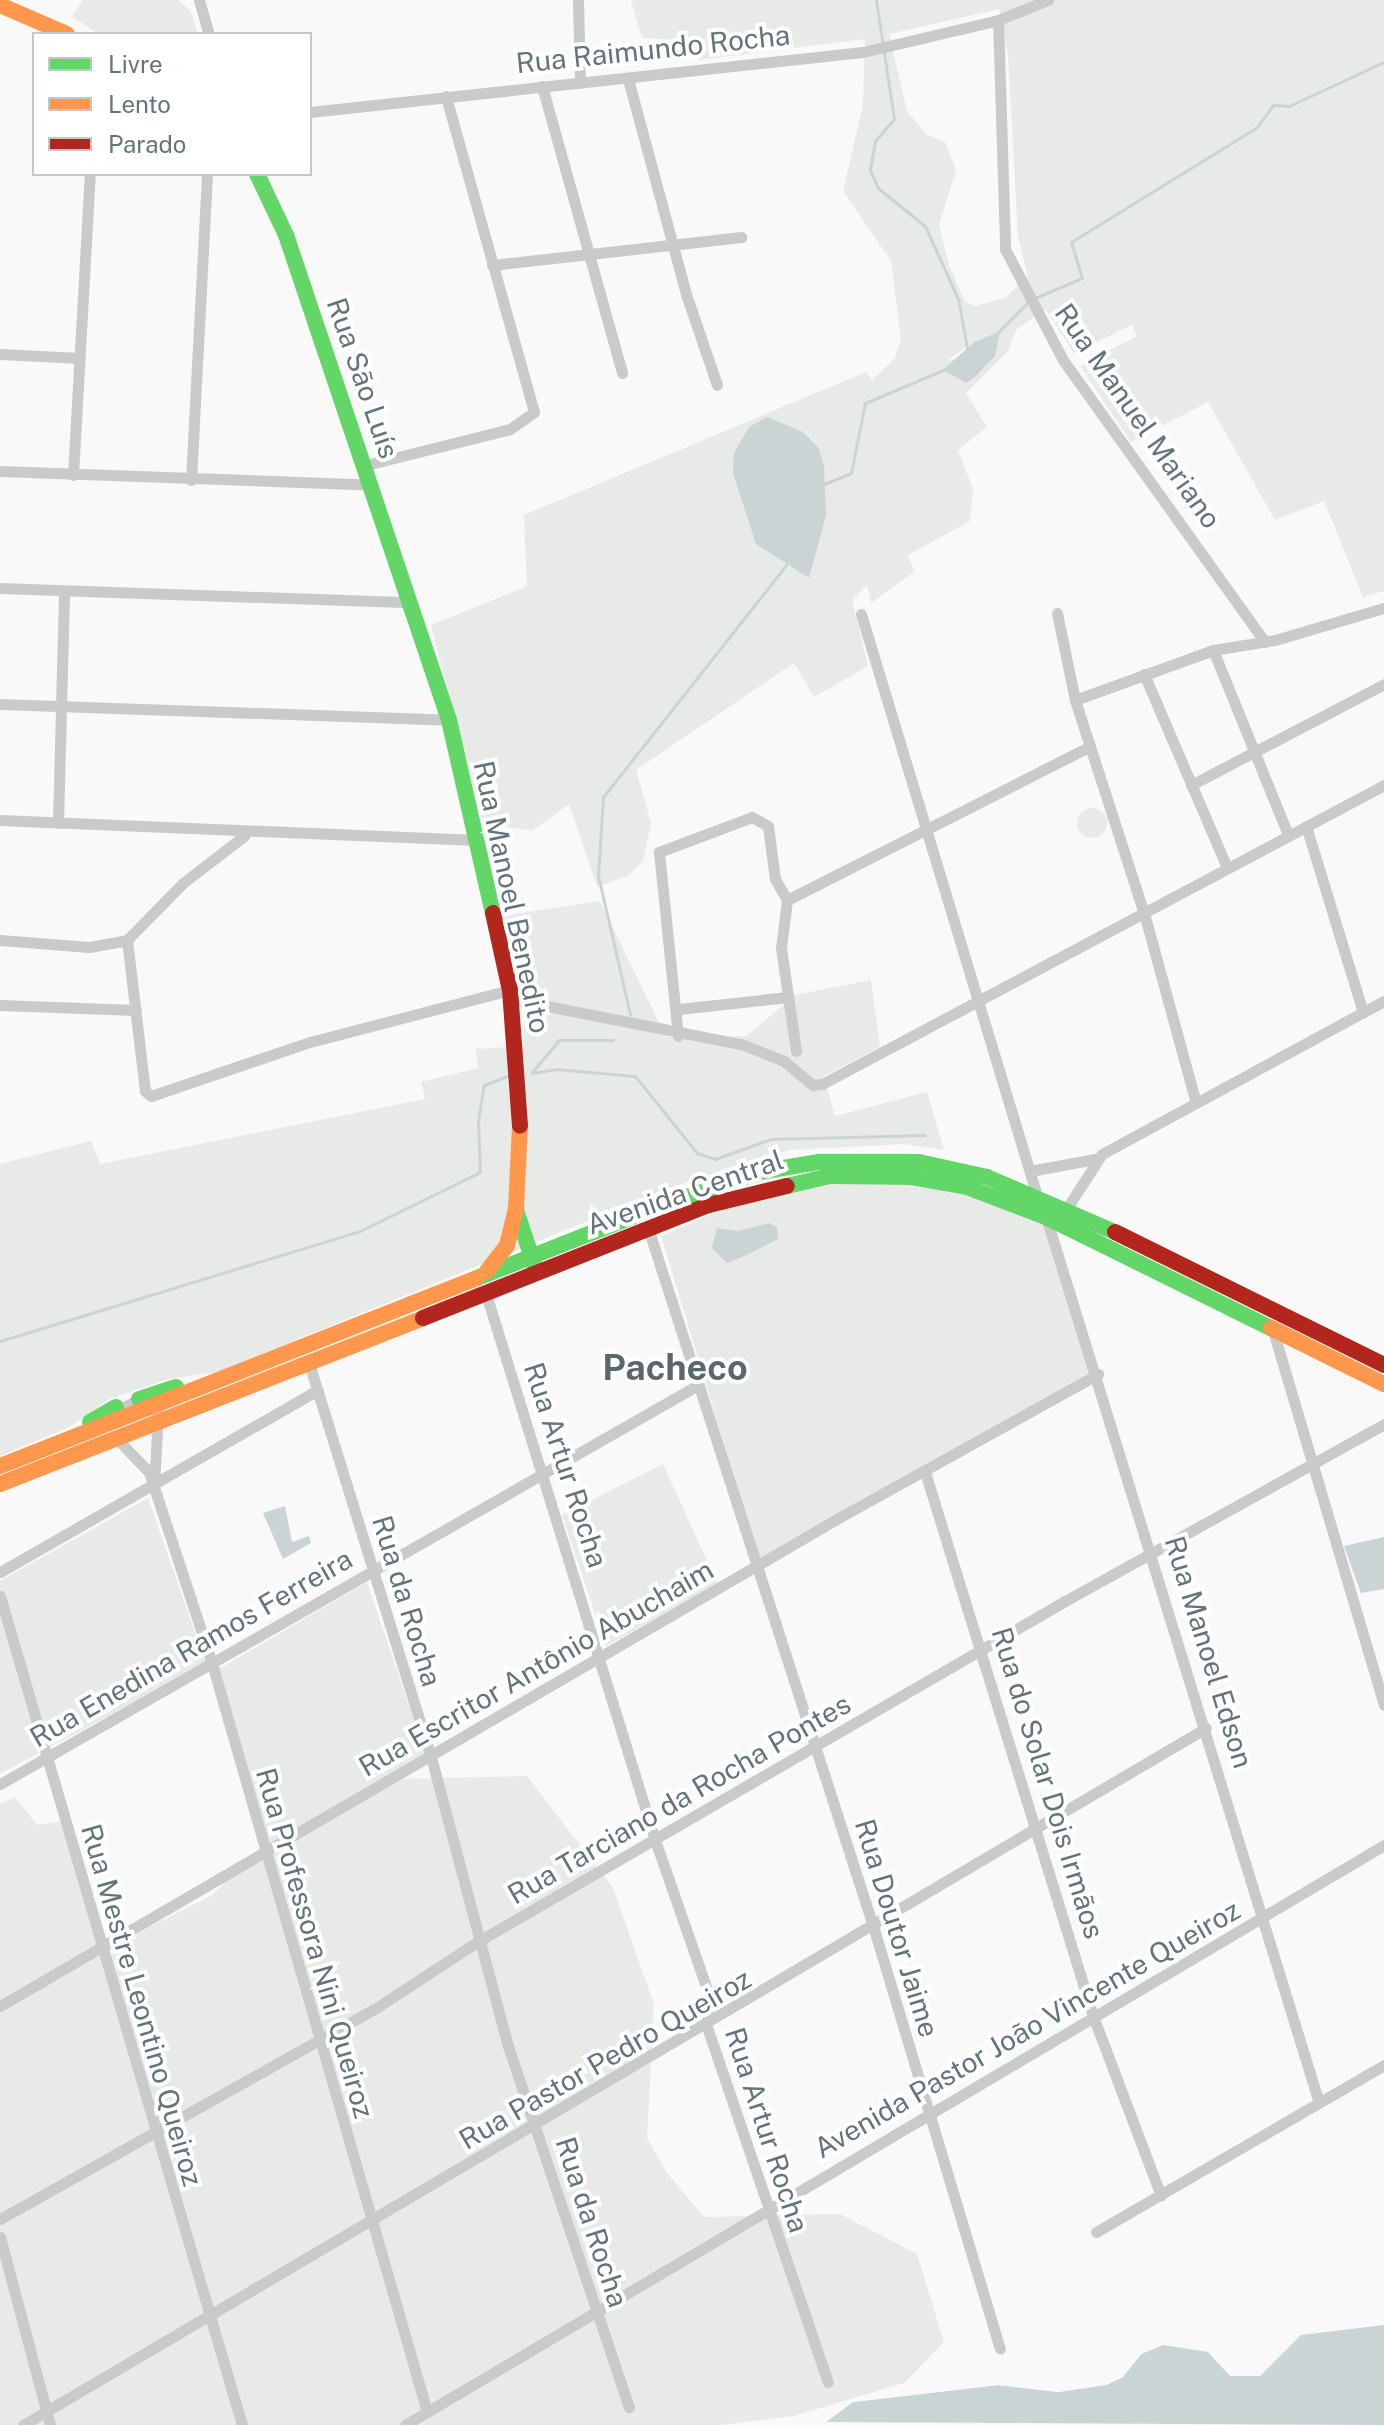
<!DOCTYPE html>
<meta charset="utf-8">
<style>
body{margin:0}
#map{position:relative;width:1384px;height:2425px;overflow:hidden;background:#f9f9f9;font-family:"Public Sans",sans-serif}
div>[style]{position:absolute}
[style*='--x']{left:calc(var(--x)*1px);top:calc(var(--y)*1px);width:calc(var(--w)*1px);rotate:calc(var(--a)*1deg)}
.built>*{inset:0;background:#e8e9e9}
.green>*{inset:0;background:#e8eae7}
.round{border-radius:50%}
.water>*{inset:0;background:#cad4d5}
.pier>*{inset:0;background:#f9f9f9}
.stream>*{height:3px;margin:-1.5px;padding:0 1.5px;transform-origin:1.5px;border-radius:1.5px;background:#cad4d5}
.street>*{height:11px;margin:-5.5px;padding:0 5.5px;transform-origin:5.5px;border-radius:5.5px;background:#c9caca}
.fast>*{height:16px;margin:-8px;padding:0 8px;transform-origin:8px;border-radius:8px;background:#63d668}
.slow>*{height:16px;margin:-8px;padding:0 8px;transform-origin:8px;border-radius:8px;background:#ff974d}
.jam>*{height:16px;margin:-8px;padding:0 8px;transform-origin:8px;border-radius:8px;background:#b3261e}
span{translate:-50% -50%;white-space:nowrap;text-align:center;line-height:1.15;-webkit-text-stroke:8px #fff;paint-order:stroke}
.street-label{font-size:28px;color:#63757a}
.district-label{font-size:36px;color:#59686c;font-weight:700}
.legend{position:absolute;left:32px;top:32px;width:280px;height:144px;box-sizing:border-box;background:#fff;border:2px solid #c1c8ca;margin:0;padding:10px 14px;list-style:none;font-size:24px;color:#63757a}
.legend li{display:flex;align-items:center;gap:16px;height:40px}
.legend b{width:40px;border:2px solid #c1c8ca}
</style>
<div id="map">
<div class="built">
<i style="clip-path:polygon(83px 0,178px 0,191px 11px,198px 34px,98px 34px,72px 16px)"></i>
</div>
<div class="green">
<i style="clip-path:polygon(evenodd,631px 0,1384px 0,1384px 591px,1363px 597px,1324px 501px,1275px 520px,1208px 402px,1131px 442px,1080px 366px,1137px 336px,1132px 325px,1074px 353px,1045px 309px,1016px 330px,1008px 351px,966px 393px,987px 427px,958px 450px,973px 489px,970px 521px,908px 555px,914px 572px,871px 603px,867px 585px,852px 600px,868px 666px,814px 697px,794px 663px,636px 770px,651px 823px,643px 861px,629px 875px,597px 887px,569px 804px,532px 831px,483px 823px,431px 625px,527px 586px,524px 515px,866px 372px,872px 380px,895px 358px,901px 339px,891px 261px,843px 191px,863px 105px,865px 39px,699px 60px,696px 41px,642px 38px,631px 0,999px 9px,1008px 55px,1018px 237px,1028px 277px,1005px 298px,975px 306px,965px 302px,949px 265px,939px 225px,956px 170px,945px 142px,927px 135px,907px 111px,889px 34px,999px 9px,631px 0,999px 331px,995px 356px,948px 360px,974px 342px,999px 331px)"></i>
<i class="round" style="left:1077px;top:808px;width:30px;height:30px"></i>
<i style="clip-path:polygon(600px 901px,666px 1037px,747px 1036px,795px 995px,871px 980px,880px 1047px,824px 1076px,835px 1116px,927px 1092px,944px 1150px,904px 1144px,789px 1150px,666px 1189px,217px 1372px,168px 1379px,110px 1399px,69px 1427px,0 1456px,0 1164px,91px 1141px,100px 1164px,425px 1099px,421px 1082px,478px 1068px,476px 1049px,524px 1046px,524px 1017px,501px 916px)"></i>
<i style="clip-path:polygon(834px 1183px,952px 1189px,1043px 1224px,1092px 1374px,761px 1565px,661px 1236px,745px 1200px)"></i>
<i style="clip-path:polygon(663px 1464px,718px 1585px,606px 1646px,562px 1515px)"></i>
<i style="clip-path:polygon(148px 1498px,206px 1664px,0 1774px,0 1581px)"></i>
<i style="clip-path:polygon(367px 1582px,426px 1756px,396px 1779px,527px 1776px,613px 1888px,654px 2004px,647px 2138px,667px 2173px,704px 2217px,840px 2214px,917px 2254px,944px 2342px,904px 2383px,794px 2416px,721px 2425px,0 2425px,0 1804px,15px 1797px,37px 1825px,67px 1821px,108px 1956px,143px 1930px,211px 1896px,267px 1841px,219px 1669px)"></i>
</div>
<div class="water">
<i style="clip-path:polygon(1000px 331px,995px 356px,974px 378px,966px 383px,943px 370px,974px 342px)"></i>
<i style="clip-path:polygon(767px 417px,803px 432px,818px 447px,824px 466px,826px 515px,809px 578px,756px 544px,733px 473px,734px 453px,749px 427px)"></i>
<i style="clip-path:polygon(769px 1223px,777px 1227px,778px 1239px,747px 1255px,727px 1263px,712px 1248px,717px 1228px,738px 1231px)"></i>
<i style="clip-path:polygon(285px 1506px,292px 1542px,309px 1536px,311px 1543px,283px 1559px,263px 1513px)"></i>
<i style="clip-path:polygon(1384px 1537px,1384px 1589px,1361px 1593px,1344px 1546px)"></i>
<i style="clip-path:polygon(1384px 2325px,1384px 2425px,826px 2422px,853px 2402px,998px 2385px,1058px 2392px,1106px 2385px,1123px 2377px,1139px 2355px,1163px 2345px,1208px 2352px,1230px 2376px,1260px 2376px,1301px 2335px)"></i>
</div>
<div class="pier">
<i style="clip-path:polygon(1147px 2347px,1123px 2377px,1106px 2385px,1058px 2392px,998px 2385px,853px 2402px,826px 2422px,852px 2398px,997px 2381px,1058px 2388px,1105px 2382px)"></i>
</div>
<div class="stream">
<i style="--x:876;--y:0;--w:120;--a:81.4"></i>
<i style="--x:894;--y:119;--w:29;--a:131"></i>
<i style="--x:875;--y:141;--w:29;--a:100"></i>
<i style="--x:870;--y:170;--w:20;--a:66"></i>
<i style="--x:878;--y:188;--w:60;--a:39"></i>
<i style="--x:925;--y:226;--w:80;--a:65.7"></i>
<i style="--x:958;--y:299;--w:49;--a:79.4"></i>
<i style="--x:1035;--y:298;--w:51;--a:-23.1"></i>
<i style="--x:1082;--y:278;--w:38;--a:-107"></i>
<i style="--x:1071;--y:242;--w:219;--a:-31.7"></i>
<i style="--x:1257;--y:127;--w:27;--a:-54"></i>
<i style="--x:1273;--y:105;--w:16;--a:4"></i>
<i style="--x:1289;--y:106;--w:105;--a:-24.9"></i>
<i style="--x:997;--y:333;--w:44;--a:-45"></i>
<i style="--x:824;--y:484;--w:29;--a:-22"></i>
<i style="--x:851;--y:473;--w:71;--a:-78.7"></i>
<i style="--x:865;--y:403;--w:87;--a:-23"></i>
<i style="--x:630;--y:1014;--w:143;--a:-103"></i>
<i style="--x:598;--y:875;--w:78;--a:-86.3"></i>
<i style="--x:603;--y:797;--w:297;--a:-51.7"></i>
<i style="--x:532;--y:1072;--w:42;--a:-49.8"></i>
<i style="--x:559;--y:1040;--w:54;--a:0"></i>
<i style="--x:532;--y:1073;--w:24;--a:-9"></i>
<i style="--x:556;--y:1069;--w:79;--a:5.1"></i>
<i style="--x:635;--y:1076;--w:99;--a:51.2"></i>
<i style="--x:697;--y:1153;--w:19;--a:18"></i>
<i style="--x:715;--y:1159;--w:59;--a:-19.7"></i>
<i style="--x:771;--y:1139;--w:154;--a:-1.5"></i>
<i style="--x:0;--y:1341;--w:376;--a:-17"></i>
<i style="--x:360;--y:1231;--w:134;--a:-26.2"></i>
<i style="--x:480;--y:1172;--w:51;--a:-92.2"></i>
<i style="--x:478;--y:1121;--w:36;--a:-81"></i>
<i style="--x:484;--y:1085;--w:30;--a:-21"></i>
</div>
<div class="street">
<i style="--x:199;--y:0;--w:35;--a:74"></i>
<i style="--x:578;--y:0;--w:83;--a:88.6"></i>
<i style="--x:1048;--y:0;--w:54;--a:158.2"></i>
<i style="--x:998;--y:20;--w:229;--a:88.2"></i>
<i style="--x:1005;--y:249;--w:125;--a:62.4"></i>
<i style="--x:1063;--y:360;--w:347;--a:54.4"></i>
<i style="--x:628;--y:79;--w:223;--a:74.9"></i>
<i style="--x:686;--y:294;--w:96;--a:71.2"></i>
<i style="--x:542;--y:86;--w:298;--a:74.4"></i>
<i style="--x:310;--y:112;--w:556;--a:-6.19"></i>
<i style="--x:863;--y:52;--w:139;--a:-13.3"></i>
<i style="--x:492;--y:265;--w:251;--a:-6.4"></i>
<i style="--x:0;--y:354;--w:80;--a:2.9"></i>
<i style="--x:366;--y:465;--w:148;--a:-14"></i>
<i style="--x:510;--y:429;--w:29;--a:-35"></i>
<i style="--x:534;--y:412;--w:328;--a:-105.6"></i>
<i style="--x:0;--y:471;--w:373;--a:2.1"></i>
<i style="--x:73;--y:475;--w:301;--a:-86.8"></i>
<i style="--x:191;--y:480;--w:306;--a:-87"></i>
<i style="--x:0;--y:588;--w:410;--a:2"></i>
<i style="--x:1057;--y:613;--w:89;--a:78.3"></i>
<i style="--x:1075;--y:700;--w:224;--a:72.1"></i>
<i style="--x:1144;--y:913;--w:197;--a:74.7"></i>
<i style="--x:861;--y:614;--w:608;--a:73.17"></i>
<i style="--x:1213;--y:650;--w:200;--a:67.9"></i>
<i style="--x:1144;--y:674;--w:211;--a:66.8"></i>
<i style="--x:1075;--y:700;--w:147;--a:-19.9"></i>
<i style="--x:1213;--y:650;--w:63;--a:-9.2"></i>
<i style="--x:1275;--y:640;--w:114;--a:-16.4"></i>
<i style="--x:0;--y:704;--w:449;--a:2"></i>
<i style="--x:1191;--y:785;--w:218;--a:-27.6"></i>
<i style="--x:0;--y:820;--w:477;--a:2.4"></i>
<i style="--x:58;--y:823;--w:232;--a:-88.5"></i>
<i style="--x:1306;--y:826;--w:195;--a:73"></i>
<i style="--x:787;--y:900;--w:339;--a:-26.9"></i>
<i style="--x:0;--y:940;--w:89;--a:4.5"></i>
<i style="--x:89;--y:947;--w:39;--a:-10"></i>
<i style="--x:127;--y:940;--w:80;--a:-45.5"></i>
<i style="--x:183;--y:883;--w:78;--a:-37.7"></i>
<i style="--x:127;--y:940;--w:152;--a:83.2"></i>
<i style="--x:145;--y:1091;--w:8;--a:40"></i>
<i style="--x:151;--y:1096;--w:168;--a:-18.8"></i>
<i style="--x:310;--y:1042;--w:207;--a:-14.6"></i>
<i style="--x:511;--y:999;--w:234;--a:11.1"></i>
<i style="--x:741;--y:1044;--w:46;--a:21.6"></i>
<i style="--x:784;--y:1061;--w:38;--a:40"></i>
<i style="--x:813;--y:1085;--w:9;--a:-6"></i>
<i style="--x:822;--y:1084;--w:637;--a:-28.01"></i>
<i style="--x:0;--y:1005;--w:136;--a:2.1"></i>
<i style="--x:679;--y:1009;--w:110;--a:-6.3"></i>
<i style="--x:678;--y:1036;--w:185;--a:-95.9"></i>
<i style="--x:659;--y:852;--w:99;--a:-20.6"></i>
<i style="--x:752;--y:817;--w:18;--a:29"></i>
<i style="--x:768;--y:826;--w:53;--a:82.5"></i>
<i style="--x:775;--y:879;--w:24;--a:60"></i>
<i style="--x:787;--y:900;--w:48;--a:97.1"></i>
<i style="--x:781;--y:948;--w:104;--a:81.7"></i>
<i style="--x:1030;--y:1171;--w:66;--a:-10.5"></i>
<i style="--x:1067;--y:1208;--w:64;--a:-57.1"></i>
<i style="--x:1102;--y:1154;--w:321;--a:-28.5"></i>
<i style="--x:1046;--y:1217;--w:927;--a:72.87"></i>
<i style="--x:648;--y:1228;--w:737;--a:72.13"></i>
<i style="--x:874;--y:1929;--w:438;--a:73.3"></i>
<i style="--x:486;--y:1294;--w:572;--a:72.8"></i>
<i style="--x:655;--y:1840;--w:161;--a:70.8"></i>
<i style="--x:708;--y:1992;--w:35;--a:92"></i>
<i style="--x:707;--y:2027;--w:375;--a:71.2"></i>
<i style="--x:1272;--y:1327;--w:394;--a:73.5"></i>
<i style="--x:308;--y:1360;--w:416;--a:72.8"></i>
<i style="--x:431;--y:1757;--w:299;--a:75.1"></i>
<i style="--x:508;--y:2046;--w:381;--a:71.5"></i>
<i style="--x:114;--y:1412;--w:28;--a:-27"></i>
<i style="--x:139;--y:1399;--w:24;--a:36"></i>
<i style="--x:158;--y:1413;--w:74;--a:93.1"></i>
<i style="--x:114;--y:1436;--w:50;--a:45.8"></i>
<i style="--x:149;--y:1472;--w:205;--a:71.8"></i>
<i style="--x:213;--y:1667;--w:775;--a:73.97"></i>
<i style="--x:925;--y:1472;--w:569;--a:72.84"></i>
<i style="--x:1093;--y:2016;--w:192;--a:69.3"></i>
<i style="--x:0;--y:1572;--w:366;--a:-29.8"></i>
<i style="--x:0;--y:1596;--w:864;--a:73.73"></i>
<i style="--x:0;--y:1784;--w:804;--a:-29.75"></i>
<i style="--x:0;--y:2006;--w:974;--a:-30.2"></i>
<i style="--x:842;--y:1516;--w:293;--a:-29"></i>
<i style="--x:0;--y:2219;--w:428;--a:-29.3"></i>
<i style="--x:373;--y:2010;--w:124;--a:-33.2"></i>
<i style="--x:477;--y:1942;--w:680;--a:-30.11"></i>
<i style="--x:1065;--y:1601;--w:365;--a:-29"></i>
<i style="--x:1096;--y:2232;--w:333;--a:-30.1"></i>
<i style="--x:0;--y:2237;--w:195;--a:75.1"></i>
<i style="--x:23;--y:2425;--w:1373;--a:-30.51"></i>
<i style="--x:405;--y:2425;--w:1138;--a:-30.64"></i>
</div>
<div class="fast">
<i style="--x:257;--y:174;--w:68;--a:64.6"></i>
<i style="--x:286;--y:235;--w:512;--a:71.42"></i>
<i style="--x:449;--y:720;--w:198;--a:77.2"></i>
<i style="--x:787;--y:1186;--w:44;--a:-13.1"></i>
<i style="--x:830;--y:1176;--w:81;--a:0.7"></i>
<i style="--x:911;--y:1177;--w:57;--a:10.1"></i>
<i style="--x:967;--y:1187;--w:85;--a:20.8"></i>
<i style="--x:1046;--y:1217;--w:251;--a:26.3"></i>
<i style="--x:516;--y:1210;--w:57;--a:71.6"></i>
<i style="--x:477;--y:1278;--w:199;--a:-21.5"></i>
<i style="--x:662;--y:1205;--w:108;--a:-18.3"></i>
<i style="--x:765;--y:1171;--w:55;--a:-9.5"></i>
<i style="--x:819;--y:1162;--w:100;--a:0"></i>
<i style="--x:919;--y:1162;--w:70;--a:12.4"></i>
<i style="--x:987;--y:1177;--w:139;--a:23.3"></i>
<i style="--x:139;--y:1399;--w:39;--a:-18"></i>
<i style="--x:90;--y:1422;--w:30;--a:-30"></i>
</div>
<div class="slow">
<i style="--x:0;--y:5;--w:73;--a:23.4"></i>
<i style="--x:487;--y:1271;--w:33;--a:-52"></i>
<i style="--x:507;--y:1245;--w:38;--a:-76"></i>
<i style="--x:516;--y:1208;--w:82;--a:-87.2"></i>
<i style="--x:1271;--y:1328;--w:126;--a:26.4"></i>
<i style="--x:0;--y:1466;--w:513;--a:-21.51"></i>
<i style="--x:0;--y:1484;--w:454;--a:-21.4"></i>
</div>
<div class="jam">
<i style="--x:493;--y:913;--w:79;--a:77.6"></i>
<i style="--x:510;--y:990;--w:136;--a:85.8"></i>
<i style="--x:1115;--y:1232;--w:300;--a:26.3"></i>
<i style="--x:423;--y:1318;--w:308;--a:-21.6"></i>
<i style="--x:709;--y:1205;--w:80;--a:-13.7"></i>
</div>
<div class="street-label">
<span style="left:653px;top:49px;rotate:-6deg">Rua Raimundo Rocha</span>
<span style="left:363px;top:378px;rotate:71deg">Rua São Luís</span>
<span style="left:1138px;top:416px;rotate:55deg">Rua Manuel Mariano</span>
<span style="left:512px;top:897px;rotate:78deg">Rua Manoel Benedito</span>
<span style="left:685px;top:1192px;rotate:-19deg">Avenida Central</span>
<span style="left:566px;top:1465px;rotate:72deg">Rua Artur Rocha</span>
<span style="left:407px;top:1601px;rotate:73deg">Rua da Rocha</span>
<span style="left:191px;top:1648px;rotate:-30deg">Rua Enedina Ramos Ferreira</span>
<span style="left:1209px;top:1652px;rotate:73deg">Rua Manoel Edson</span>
<span style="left:536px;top:1668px;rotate:-30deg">Rua Escritor Antônio Abuchaim</span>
<span style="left:1048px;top:1783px;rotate:73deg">Rua do Solar Dois Irmãos</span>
<span style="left:679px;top:1799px;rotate:-30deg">Rua Tarciano da Rocha Pontes</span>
<span style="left:897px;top:1928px;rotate:73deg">Rua Doutor Jaime</span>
<span style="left:315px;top:1943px;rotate:74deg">Rua Professora Nini Queiroz</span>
<span style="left:142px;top:2005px;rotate:74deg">Rua Mestre Leontino Queiroz</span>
<span style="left:1027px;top:2029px;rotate:-30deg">Avenida Pastor João Vincente Queiroz</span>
<span style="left:605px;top:2059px;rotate:-30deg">Rua Pastor Pedro Queiroz</span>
<span style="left:767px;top:2130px;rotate:72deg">Rua Artur Rocha</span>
<span style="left:592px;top:2222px;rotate:72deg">Rua da Rocha</span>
</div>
<div class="district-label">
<span style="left:675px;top:1368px">Pacheco</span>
</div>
<ul class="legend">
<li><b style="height:10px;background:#63d668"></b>Livre</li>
<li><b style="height:10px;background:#ff974d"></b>Lento</li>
<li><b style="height:10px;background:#b3261e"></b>Parado</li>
</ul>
</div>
